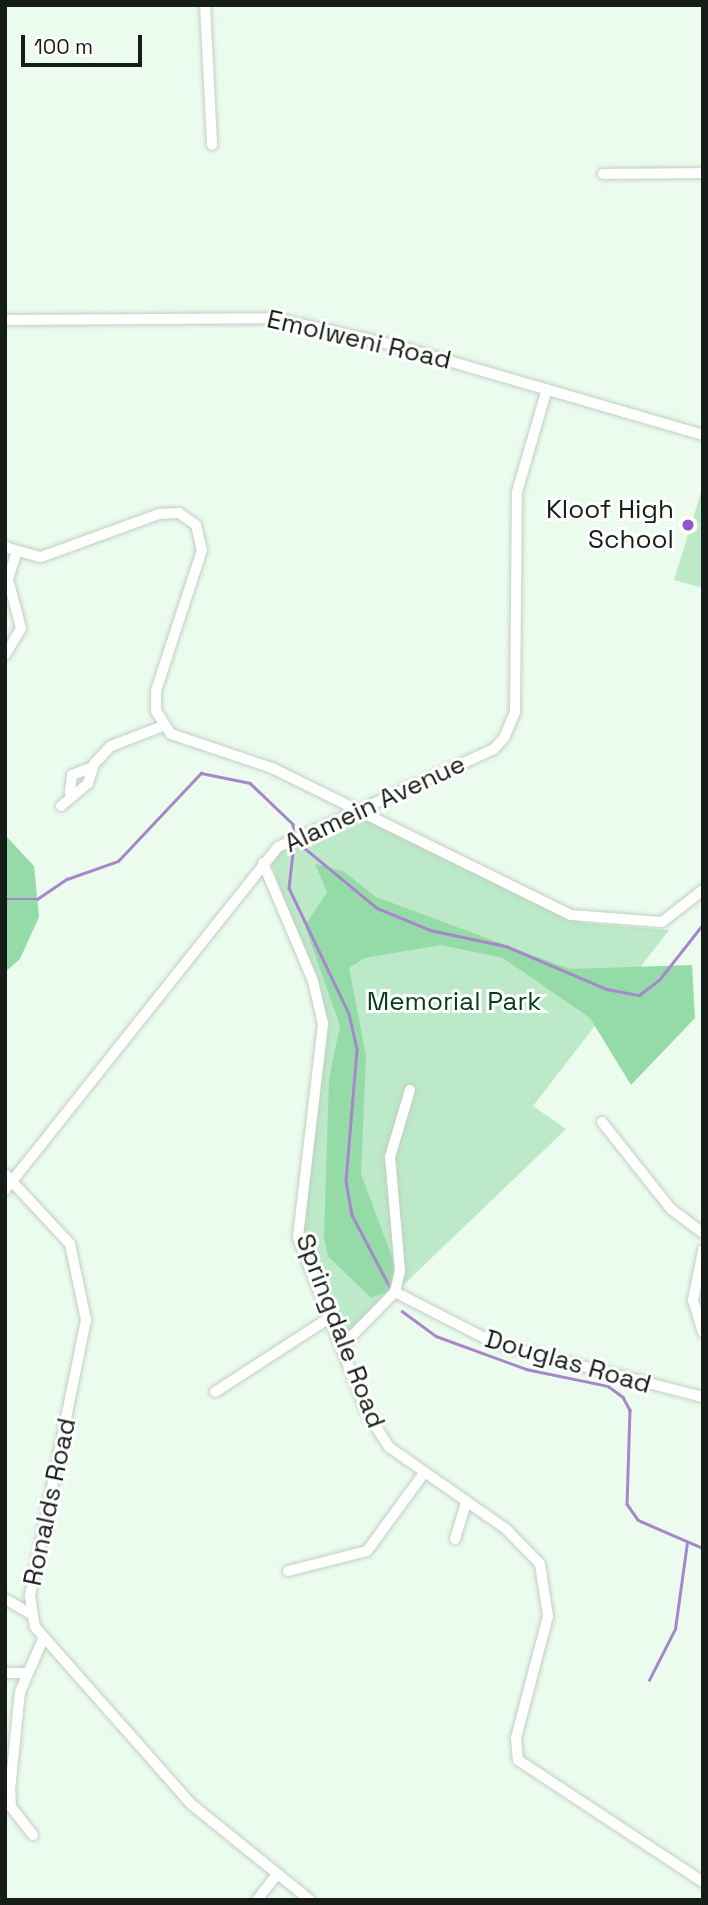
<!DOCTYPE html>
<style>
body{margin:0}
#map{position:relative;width:708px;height:1905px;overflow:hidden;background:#ebfcef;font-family:"Space Grotesk",sans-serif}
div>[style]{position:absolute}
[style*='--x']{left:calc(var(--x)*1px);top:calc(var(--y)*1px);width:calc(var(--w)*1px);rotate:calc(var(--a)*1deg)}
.green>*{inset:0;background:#bce9c7}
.forest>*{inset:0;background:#95dba8}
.stream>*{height:2.5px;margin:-1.25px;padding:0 1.25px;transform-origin:1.25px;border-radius:1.25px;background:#a687ca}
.roads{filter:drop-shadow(0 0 2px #c0d0c3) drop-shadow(0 0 2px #c0d0c3)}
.minor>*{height:10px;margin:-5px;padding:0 5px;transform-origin:5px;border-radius:5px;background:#fff}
.dots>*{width:19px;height:19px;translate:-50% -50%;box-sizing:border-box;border:4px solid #fff;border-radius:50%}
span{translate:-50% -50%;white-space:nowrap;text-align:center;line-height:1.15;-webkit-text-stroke:6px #fff;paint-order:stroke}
.street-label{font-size:26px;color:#161c17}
.poi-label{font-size:26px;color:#161c17}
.right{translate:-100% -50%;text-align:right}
.park-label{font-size:26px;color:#053d1d}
.frame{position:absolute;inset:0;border:7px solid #161c17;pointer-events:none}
.scale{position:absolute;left:21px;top:35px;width:121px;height:32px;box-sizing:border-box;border:4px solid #161c17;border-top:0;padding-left:9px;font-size:21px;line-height:24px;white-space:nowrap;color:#161c17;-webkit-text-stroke:5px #fff;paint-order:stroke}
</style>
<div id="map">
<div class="green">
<i style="clip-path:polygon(703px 486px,703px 588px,674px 580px)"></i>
<i style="clip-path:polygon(361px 815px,583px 923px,669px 930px,533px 1106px,566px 1129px,344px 1342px,300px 1236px,329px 1023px,270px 860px,273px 851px)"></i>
</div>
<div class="forest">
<i style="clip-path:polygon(5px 835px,34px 866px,39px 917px,20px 959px,5px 972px)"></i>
<i style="clip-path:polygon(315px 864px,343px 871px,376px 897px,570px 969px,692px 965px,695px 1018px,631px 1085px,590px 1018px,503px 958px,441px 945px,364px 958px,349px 968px,366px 1056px,361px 1174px,397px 1270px,393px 1289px,371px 1298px,328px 1256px,324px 1237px,329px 1079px,340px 1026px,305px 926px,327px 892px)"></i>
</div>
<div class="stream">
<i style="--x:296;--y:841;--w:105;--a:39.6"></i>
<i style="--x:377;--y:908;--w:57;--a:22.5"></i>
<i style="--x:430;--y:930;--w:78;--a:11.9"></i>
<i style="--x:506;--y:946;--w:110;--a:23.1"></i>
<i style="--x:607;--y:989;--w:33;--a:11"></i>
<i style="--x:639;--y:995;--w:25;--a:-37"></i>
<i style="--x:659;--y:980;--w:71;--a:-51.8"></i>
<i style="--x:294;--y:845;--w:43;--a:96.6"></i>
<i style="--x:289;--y:888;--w:140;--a:64.5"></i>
<i style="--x:349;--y:1014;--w:37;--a:77"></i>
<i style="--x:357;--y:1050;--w:131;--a:94.8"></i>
<i style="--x:346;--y:1181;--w:35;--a:80"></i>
<i style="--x:352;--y:1215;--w:81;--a:62.2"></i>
<i style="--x:5;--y:899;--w:32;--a:0"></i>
<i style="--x:37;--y:899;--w:36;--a:-34"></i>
<i style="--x:67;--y:879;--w:54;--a:-19.4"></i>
<i style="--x:118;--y:861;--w:121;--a:-46.7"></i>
<i style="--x:201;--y:773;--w:50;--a:11.5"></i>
<i style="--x:250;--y:783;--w:59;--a:43.6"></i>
<i style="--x:293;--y:824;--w:11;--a:85"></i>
<i style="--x:402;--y:1311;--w:42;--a:36.3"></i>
<i style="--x:436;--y:1336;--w:96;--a:20.1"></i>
<i style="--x:526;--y:1369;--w:84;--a:11.7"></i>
<i style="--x:608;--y:1386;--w:19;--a:36"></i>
<i style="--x:623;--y:1397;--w:15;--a:62"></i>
<i style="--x:630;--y:1410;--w:94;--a:91.8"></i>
<i style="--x:627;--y:1504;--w:19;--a:55"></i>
<i style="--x:638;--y:1520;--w:71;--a:23.3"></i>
<i style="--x:649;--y:1680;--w:57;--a:-63"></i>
<i style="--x:675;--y:1629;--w:87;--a:-82.1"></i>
</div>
<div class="roads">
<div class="minor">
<i style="--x:205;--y:5;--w:140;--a:87.1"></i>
<i style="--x:603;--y:174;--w:100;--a:-0.6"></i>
<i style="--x:5;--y:320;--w:268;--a:-0.4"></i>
<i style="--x:273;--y:318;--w:127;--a:12.7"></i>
<i style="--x:397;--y:346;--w:319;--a:16.2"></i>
<i style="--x:5;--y:547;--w:37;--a:16"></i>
<i style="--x:41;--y:557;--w:126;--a:-20"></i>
<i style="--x:159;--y:514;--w:20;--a:-3"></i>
<i style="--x:179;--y:513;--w:21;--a:35"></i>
<i style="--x:196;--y:525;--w:26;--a:77"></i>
<i style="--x:202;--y:550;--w:148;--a:108.1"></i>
<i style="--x:156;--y:691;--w:20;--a:90"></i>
<i style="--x:156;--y:711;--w:27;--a:57"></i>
<i style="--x:171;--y:734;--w:107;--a:18.6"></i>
<i style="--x:272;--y:768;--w:333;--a:26.2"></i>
<i style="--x:571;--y:915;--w:91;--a:4.4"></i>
<i style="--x:662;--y:922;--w:52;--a:-38"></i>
<i style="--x:5;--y:655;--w:31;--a:-59"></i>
<i style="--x:21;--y:628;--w:51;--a:-104.9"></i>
<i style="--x:8;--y:579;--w:26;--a:-72"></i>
<i style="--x:70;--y:793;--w:18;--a:-84"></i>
<i style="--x:72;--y:775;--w:22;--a:-21"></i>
<i style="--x:61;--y:806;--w:35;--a:-40"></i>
<i style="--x:88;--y:783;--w:20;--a:-72"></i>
<i style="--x:94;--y:764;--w:25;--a:-47"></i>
<i style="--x:111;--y:746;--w:56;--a:-21"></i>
<i style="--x:263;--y:863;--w:128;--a:67"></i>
<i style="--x:313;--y:981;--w:44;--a:76.9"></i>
<i style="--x:323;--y:1024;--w:215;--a:96.7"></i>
<i style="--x:298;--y:1238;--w:188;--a:68.5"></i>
<i style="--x:367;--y:1413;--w:40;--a:57.1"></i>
<i style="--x:389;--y:1447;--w:143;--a:35"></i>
<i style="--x:506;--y:1529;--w:49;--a:45.8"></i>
<i style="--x:540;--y:1564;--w:53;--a:81.3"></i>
<i style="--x:548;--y:1616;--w:126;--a:104.7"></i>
<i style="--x:516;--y:1738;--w:22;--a:85"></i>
<i style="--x:518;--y:1760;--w:222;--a:33.4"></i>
<i style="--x:602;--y:1122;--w:111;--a:51.6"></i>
<i style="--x:671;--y:1209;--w:40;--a:37"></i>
<i style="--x:5;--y:1174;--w:96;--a:47.1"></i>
<i style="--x:70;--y:1244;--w:78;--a:78.1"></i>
<i style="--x:86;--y:1320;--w:282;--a:101.5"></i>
<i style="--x:30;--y:1596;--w:31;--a:81"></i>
<i style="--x:35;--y:1627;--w:236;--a:48.6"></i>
<i style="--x:191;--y:1804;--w:153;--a:38.9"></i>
<i style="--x:5;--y:1190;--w:438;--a:-51.5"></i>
<i style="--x:278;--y:847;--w:237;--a:-24.4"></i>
<i style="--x:494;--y:749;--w:15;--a:-48"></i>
<i style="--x:504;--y:738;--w:28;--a:-67"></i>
<i style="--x:515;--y:712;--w:220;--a:-89.5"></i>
<i style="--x:517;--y:492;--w:107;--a:-73.8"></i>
<i style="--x:703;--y:1250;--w:51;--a:101.3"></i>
<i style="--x:693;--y:1300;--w:34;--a:73"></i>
<i style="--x:395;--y:1292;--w:22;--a:-77"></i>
<i style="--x:400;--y:1271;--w:114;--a:-95"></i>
<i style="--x:390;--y:1157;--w:70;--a:-73.4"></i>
<i style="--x:341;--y:1347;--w:77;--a:-45.5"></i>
<i style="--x:395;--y:1292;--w:114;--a:27.2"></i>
<i style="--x:496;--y:1344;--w:214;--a:14.4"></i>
<i style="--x:215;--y:1392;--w:136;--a:-33"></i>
<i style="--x:455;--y:1539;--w:39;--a:-73"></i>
<i style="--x:288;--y:1571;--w:81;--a:-14.2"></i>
<i style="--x:367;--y:1551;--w:97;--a:-53.8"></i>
<i style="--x:5;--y:1599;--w:30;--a:30"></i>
<i style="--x:5;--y:1673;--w:21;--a:0"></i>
<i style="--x:33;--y:1835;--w:36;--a:-128"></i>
<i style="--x:11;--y:1807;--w:17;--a:-93"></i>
<i style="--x:10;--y:1790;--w:99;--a:-84.2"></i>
<i style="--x:20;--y:1692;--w:58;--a:-66.5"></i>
<i style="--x:257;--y:1900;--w:33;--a:-52"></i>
</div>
</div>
<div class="dots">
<i style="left:688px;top:525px;background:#9155cb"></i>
</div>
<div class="street-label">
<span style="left:359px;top:340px;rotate:13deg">Emolweni Road</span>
<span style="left:375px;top:804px;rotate:-25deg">Alamein Avenue</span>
<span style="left:340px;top:1331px;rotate:69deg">Springdale Road</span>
<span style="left:568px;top:1362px;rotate:16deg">Douglas Road</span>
<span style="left:50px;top:1502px;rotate:-78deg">Ronalds Road</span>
</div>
<div class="poi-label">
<span class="right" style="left:674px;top:525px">Kloof High<br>School</span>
</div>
<div class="park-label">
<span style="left:454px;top:1002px">Memorial Park</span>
</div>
<div class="frame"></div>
<div class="scale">100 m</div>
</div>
